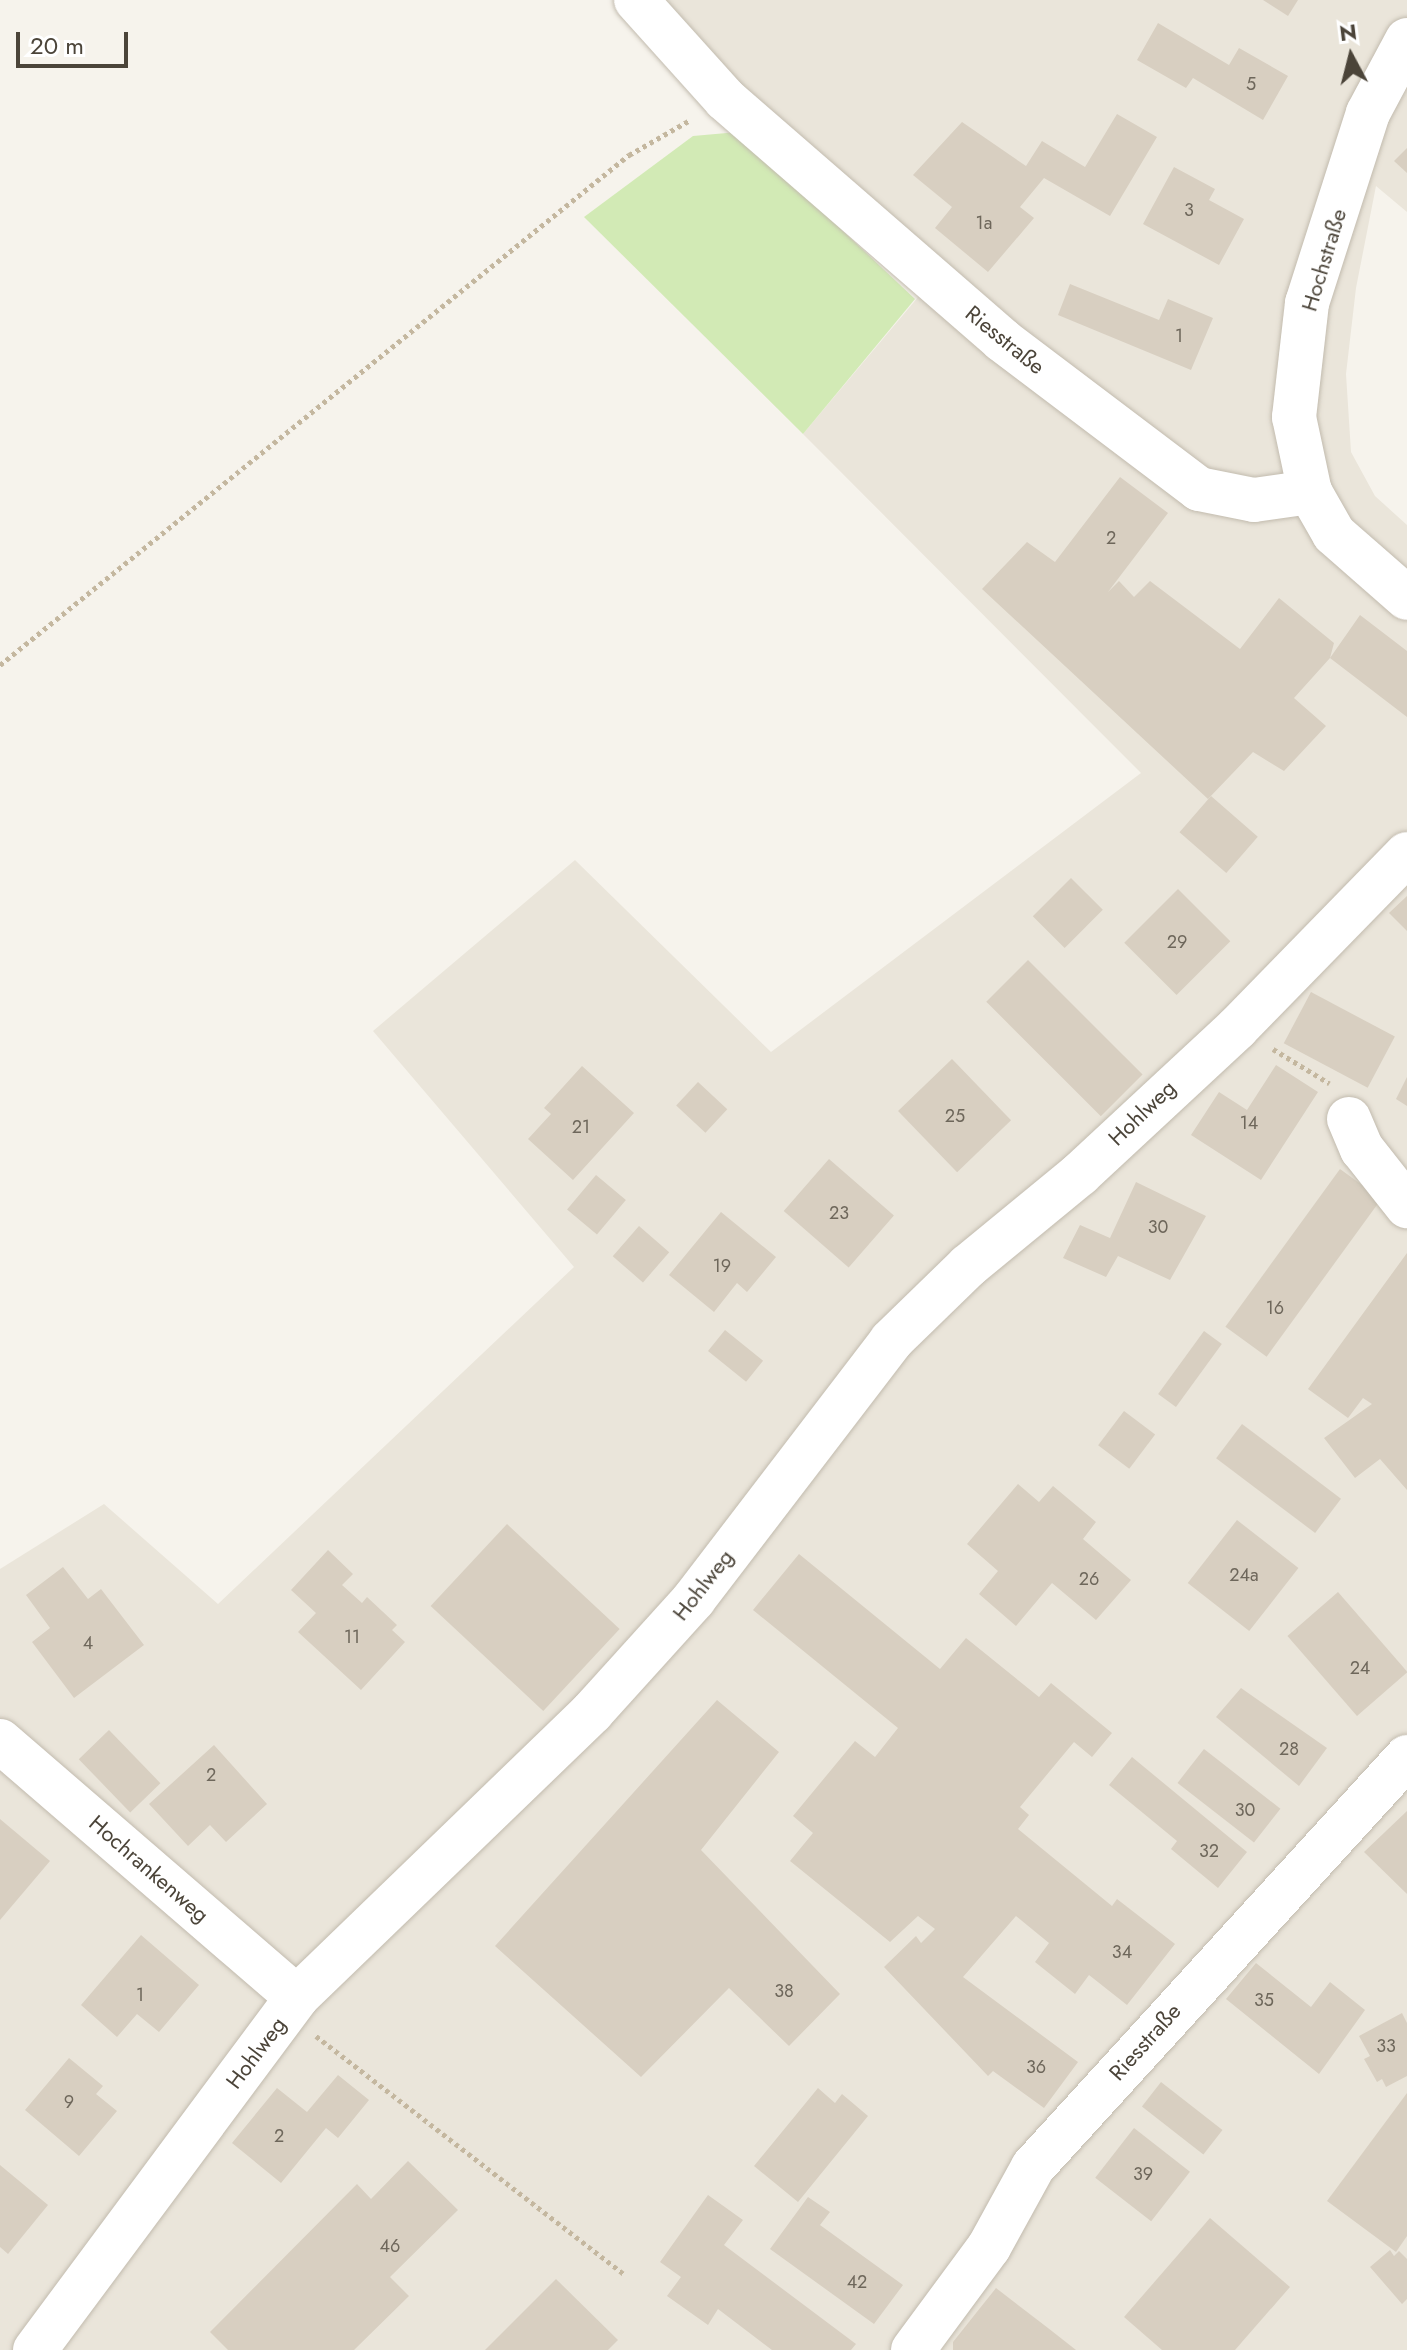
<!DOCTYPE html>
<meta charset="utf-8">
<style>
body{margin:0}
#map{position:relative;width:1407px;height:2350px;overflow:hidden;background:#f6f3ec;font-family:Jost,sans-serif}
div>[style]{position:absolute}
[style*='--x']{left:calc(var(--x)*1px);top:calc(var(--y)*1px);width:calc(var(--w)*1px);rotate:calc(var(--a)*1deg)}
.residential>*{inset:0;background:#eae5da}
.green>*{inset:0;background:#d2eab5}
.building>*{inset:0;background:#d8cfc1;transform-origin:0 0}
.path>*{height:5px;margin-top:-2.5px;transform-origin:0;background:repeating-linear-gradient(90deg,#c4b79f 0 4px,transparent 0 8px)}
.roads{filter:drop-shadow(0 0 2px #c2bbae) drop-shadow(0 0 2px #c2bbae)}
.minor>*{height:44px;margin:-22px;padding:0 22px;transform-origin:22px;border-radius:22px;background:#fff}
span{translate:-50% -50%;white-space:nowrap;text-align:center;line-height:1.15;-webkit-text-stroke:7px #fff;paint-order:stroke}
.number-label{font-size:18px;color:#6e675b}
.number-label span{-webkit-text-stroke-width:0}
.street-label{font-size:22px;color:#4b4439}
.north{position:absolute;left:1311px;top:16px;width:80px;height:80px;-webkit-text-stroke:6px #fff;paint-order:stroke;rotate:353deg;font-size:22px;font-weight:700;line-height:32px;text-align:center;color:#4b4439}
.north::after{content:'';display:block;margin:auto;width:28px;height:36px;background:#4b4439;clip-path:polygon(50% 0,100% 100%,50% 72%,0 100%)}
.scale{position:absolute;left:16px;top:32px;width:112px;height:36px;box-sizing:border-box;border:4px solid #4b4439;border-top:0;padding-left:10px;font-size:24px;line-height:28px;white-space:nowrap;color:#4b4439;-webkit-text-stroke:6px #fff;paint-order:stroke}
</style>
<div id="map">
<div class="residential">
<i style="clip-path:polygon(656px 0,1407px 0,1407px 212px,1376px 186px,1356px 288px,1346px 374px,1351px 452px,1375px 496px,1407px 525px,1407px 2350px,0 2350px,0 1569px,104px 1504px,218px 1604px,574px 1267px,373px 1031px,575px 860px,771px 1052px,1141px 773px,803px 434px,940px 271px,734px 90px)"></i>
</div>
<div class="green">
<i style="clip-path:polygon(738px 132px,915px 299px,803px 434px,584px 217px,693px 136px)"></i>
</div>
<div class="building">
<i style="clip-path:polygon(1263px 0,1298px 0,1288px 16px)"></i>
<i style="clip-path:polygon(1158px 23px,1229px 65px,1239px 48px,1288px 76px,1263px 120px,1193px 78px,1186px 88px,1137px 60px)"></i>
<i style="clip-path:polygon(1117px 114px,1157px 137px,1110px 216px,1044px 178px,1020px 207px,1034px 218px,988px 272px,935px 228px,952px 207px,913px 175px,962px 122px,1026px 166px,1042px 141px,1085px 167px)"></i>
<i style="clip-path:polygon(1407px 148px,1407px 173px,1394px 161px)"></i>
<i style="clip-path:polygon(1174px 167px,1215px 189px,1209px 200px,1244px 219px,1219px 265px,1143px 224px)"></i>
<i style="clip-path:polygon(1070px 284px,1159px 320px,1168px 299px,1213px 318px,1191px 370px,1058px 315px)"></i>
<i style="clip-path:polygon(1120px 477px,1168px 513px,1108px 592px,1119px 581px,1134px 597px,1150px 581px,1240px 649px,1279px 598px,1334px 643px,1330px 658px,1360px 615px,1407px 651px,1407px 717px,1330px 658px,1294px 698px,1326px 726px,1284px 771px,1253px 752px,1208px 799px,982px 589px,1027px 542px,1055px 562px)"></i>
<i style="left:1211px;top:796px;width:62px;height:48px;rotate:41deg"></i>
<i style="left:1071px;top:878px;width:45px;height:54px;rotate:45deg"></i>
<i style="left:1178px;top:889px;width:74px;height:76px;rotate:45deg"></i>
<i style="clip-path:polygon(1407px 896px,1407px 931px,1389px 913px)"></i>
<i style="left:1028px;top:960px;width:162px;height:59px;rotate:45deg"></i>
<i style="left:1311px;top:992px;width:95px;height:58px;rotate:28deg"></i>
<i style="left:952px;top:1059px;width:85px;height:75px;rotate:46deg"></i>
<i style="clip-path:polygon(1276px 1065px,1318px 1092px,1261px 1180px,1191px 1135px,1219px 1092px,1247px 1110px)"></i>
<i style="clip-path:polygon(582px 1066px,634px 1113px,573px 1180px,528px 1139px,551px 1114px,544px 1108px)"></i>
<i style="clip-path:polygon(1407px 1077px,1407px 1106px,1396px 1099px)"></i>
<i style="left:698px;top:1082px;width:40px;height:32px;rotate:43deg"></i>
<i style="left:829px;top:1159px;width:86px;height:69px;rotate:41deg"></i>
<i style="left:1340px;top:1169px;width:51px;height:195px;rotate:36deg"></i>
<i style="left:596px;top:1175px;width:39px;height:45px;rotate:40deg"></i>
<i style="clip-path:polygon(1136px 1182px,1206px 1216px,1170px 1280px,1118px 1256px,1106px 1277px,1063px 1258px,1080px 1225px,1110px 1238px)"></i>
<i style="clip-path:polygon(721px 1212px,776px 1257px,747px 1292px,737px 1283px,714px 1312px,669px 1275px)"></i>
<i style="left:639px;top:1226px;width:40px;height:40px;rotate:41deg"></i>
<i style="clip-path:polygon(1407px 1253px,1407px 1490px,1380px 1459px,1355px 1478px,1324px 1438px,1372px 1404px,1363px 1398px,1348px 1418px,1308px 1389px)"></i>
<i style="left:725px;top:1330px;width:49px;height:27px;rotate:39deg"></i>
<i style="left:1204px;top:1331px;width:22px;height:78px;rotate:36deg"></i>
<i style="left:1124px;top:1411px;width:39px;height:43px;rotate:37deg"></i>
<i style="left:1242px;top:1424px;width:124px;height:43px;rotate:37deg"></i>
<i style="clip-path:polygon(1018px 1484px,1039px 1502px,1053px 1486px,1096px 1522px,1083px 1539px,1131px 1580px,1096px 1620px,1052px 1583px,1016px 1626px,979px 1594px,998px 1571px,967px 1544px)"></i>
<i style="left:1237px;top:1520px;width:78px;height:80px;rotate:38deg"></i>
<i style="left:507px;top:1524px;width:154px;height:112px;rotate:43deg"></i>
<i style="clip-path:polygon(328px 1550px,353px 1574px,342px 1585px,362px 1603px,367px 1597px,397px 1625px,392px 1630px,405px 1642px,361px 1690px,298px 1632px,316px 1613px,291px 1590px)"></i>
<i style="clip-path:polygon(799px 1554px,940px 1669px,966px 1638px,1039px 1697px,1051px 1683px,1112px 1733px,1092px 1757px,1074px 1742px,1020px 1807px,1029px 1815px,1018px 1829px,1112px 1906px,1117px 1899px,1175px 1944px,1127px 2005px,1089px 1975px,1075px 1994px,1035px 1962px,1049px 1943px,1016px 1916px,963px 1977px,1078px 2062px,1044px 2108px,993px 2071px,988px 2076px,884px 1967px,916px 1936px,921px 1943px,935px 1929px,918px 1916px,890px 1942px,790px 1861px,813px 1833px,793px 1816px,855px 1741px,875px 1757px,898px 1728px,753px 1610px)"></i>
<i style="clip-path:polygon(63px 1567px,88px 1599px,101px 1589px,144px 1645px,74px 1698px,32px 1642px,50px 1628px,26px 1595px)"></i>
<i style="left:1338px;top:1592px;width:106px;height:67px;rotate:49deg"></i>
<i style="clip-path:polygon(1241px 1688px,1327px 1748px,1299px 1786px,1216px 1717px)"></i>
<i style="clip-path:polygon(717px 1700px,779px 1752px,701px 1850px,840px 1994px,789px 2046px,729px 1988px,641px 2077px,495px 1946px)"></i>
<i style="left:109px;top:1730px;width:74px;height:42px;rotate:46deg"></i>
<i style="clip-path:polygon(214px 1745px,267px 1804px,226px 1842px,210px 1825px,188px 1846px,149px 1804px)"></i>
<i style="left:1204px;top:1749px;width:97px;height:43px;rotate:38deg"></i>
<i style="clip-path:polygon(1132px 1757px,1247px 1852px,1218px 1888px,1171px 1849px,1177px 1841px,1109px 1785px)"></i>
<i style="clip-path:polygon(1407px 1811px,1407px 1894px,1364px 1852px)"></i>
<i style="clip-path:polygon(0 1819px,50px 1861px,0 1920px)"></i>
<i style="clip-path:polygon(141px 1935px,199px 1985px,159px 2032px,137px 2014px,117px 2037px,81px 2005px)"></i>
<i style="clip-path:polygon(1256px 1963px,1311px 2007px,1330px 1982px,1365px 2010px,1319px 2074px,1226px 1999px)"></i>
<i style="clip-path:polygon(1402px 2013px,1407px 2023px,1407px 2076px,1386px 2087px,1382px 2079px,1377px 2082px,1364px 2059px,1370px 2056px,1359px 2036px)"></i>
<i style="clip-path:polygon(69px 2058px,103px 2086px,96px 2094px,117px 2111px,79px 2156px,25px 2110px)"></i>
<i style="clip-path:polygon(338px 2075px,369px 2100px,338px 2138px,326px 2128px,281px 2183px,232px 2143px,277px 2088px,307px 2112px)"></i>
<i style="left:1161px;top:2082px;width:78px;height:31px;rotate:38deg"></i>
<i style="clip-path:polygon(818px 2088px,835px 2103px,842px 2094px,868px 2116px,798px 2202px,754px 2166px)"></i>
<i style="clip-path:polygon(1407px 2093px,1407px 2236px,1396px 2252px,1327px 2201px)"></i>
<i style="left:1134px;top:2128px;width:71px;height:63px;rotate:38deg"></i>
<i style="clip-path:polygon(408px 2161px,458px 2210px,390px 2277px,409px 2296px,354px 2350px,228px 2350px,210px 2332px,357px 2184px,371px 2199px)"></i>
<i style="clip-path:polygon(0 2165px,48px 2205px,8px 2254px,0 2247px)"></i>
<i style="clip-path:polygon(708px 2195px,743px 2220px,724px 2245px,856px 2344px,851px 2350px,772px 2350px,718px 2309px,708px 2325px,667px 2296px,681px 2277px,660px 2262px)"></i>
<i style="clip-path:polygon(808px 2197px,830px 2212px,820px 2225px,903px 2285px,874px 2324px,770px 2249px)"></i>
<i style="clip-path:polygon(1210px 2218px,1290px 2287px,1235px 2350px,1162px 2350px,1124px 2317px)"></i>
<i style="clip-path:polygon(1390px 2250px,1394px 2256px,1399px 2251px,1407px 2259px,1407px 2299px,1402px 2304px,1370px 2267px)"></i>
<i style="clip-path:polygon(556px 2279px,618px 2340px,608px 2350px,485px 2350px)"></i>
<i style="clip-path:polygon(996px 2288px,1048px 2328px,1076px 2350px,953px 2350px,953px 2342px)"></i>
</div>
<div class="path">
<i style="--x:0;--y:665;--w:810;--a:-39.04"></i>
<i style="--x:629;--y:155;--w:70;--a:-29.8"></i>
<i style="--x:1273;--y:1049;--w:66;--a:31.3"></i>
<i style="--x:316;--y:2036;--w:391;--a:37.7"></i>
</div>
<div class="roads">
<div class="minor">
<i style="--x:636;--y:0;--w:133;--a:48"></i>
<i style="--x:725;--y:99;--w:367;--a:41"></i>
<i style="--x:1002;--y:340;--w:247;--a:37.1"></i>
<i style="--x:1199;--y:489;--w:56;--a:11.3"></i>
<i style="--x:1254;--y:500;--w:57;--a:-8.1"></i>
<i style="--x:1407;--y:40;--w:83;--a:118.1"></i>
<i style="--x:1368;--y:113;--w:200;--a:107.8"></i>
<i style="--x:1307;--y:303;--w:115;--a:96.5"></i>
<i style="--x:1294;--y:417;--w:77;--a:78"></i>
<i style="--x:1310;--y:492;--w:48;--a:60.3"></i>
<i style="--x:1334;--y:534;--w:97;--a:41.2"></i>
<i style="--x:1349;--y:1119;--w:33;--a:67"></i>
<i style="--x:1362;--y:1149;--w:73;--a:51.7"></i>
<i style="--x:0;--y:1741;--w:392;--a:40.8"></i>
<i style="--x:35;--y:2350;--w:440;--a:-53.4"></i>
<i style="--x:297;--y:1997;--w:410;--a:-44"></i>
<i style="--x:592;--y:1712;--w:152;--a:-47.9"></i>
<i style="--x:694;--y:1599;--w:325;--a:-52.6"></i>
<i style="--x:891;--y:1341;--w:107;--a:-44.2"></i>
<i style="--x:968;--y:1266;--w:145;--a:-39.4"></i>
<i style="--x:1080;--y:1174;--w:214;--a:-42.9"></i>
<i style="--x:1237;--y:1028;--w:243;--a:-45.7"></i>
<i style="--x:913;--y:2350;--w:128;--a:-53.6"></i>
<i style="--x:989;--y:2247;--w:91;--a:-61.2"></i>
<i style="--x:1033;--y:2167;--w:555;--a:-47.63"></i>
</div>
</div>
<div class="number-label">
<span style="left:1251px;top:84px">5</span>
<span style="left:1189px;top:210px">3</span>
<span style="left:984px;top:223px">1a</span>
<span style="left:1179px;top:336px">1</span>
<span style="left:1111px;top:538px">2</span>
<span style="left:1177px;top:942px">29</span>
<span style="left:955px;top:1116px">25</span>
<span style="left:1249px;top:1123px">14</span>
<span style="left:581px;top:1127px">21</span>
<span style="left:839px;top:1213px">23</span>
<span style="left:1158px;top:1227px">30</span>
<span style="left:722px;top:1266px">19</span>
<span style="left:1275px;top:1308px">16</span>
<span style="left:1244px;top:1575px">24a</span>
<span style="left:1089px;top:1579px">26</span>
<span style="left:352px;top:1637px">11</span>
<span style="left:88px;top:1643px">4</span>
<span style="left:1360px;top:1668px">24</span>
<span style="left:1289px;top:1749px">28</span>
<span style="left:211px;top:1775px">2</span>
<span style="left:1245px;top:1810px">30</span>
<span style="left:1209px;top:1851px">32</span>
<span style="left:1122px;top:1952px">34</span>
<span style="left:784px;top:1991px">38</span>
<span style="left:140px;top:1995px">1</span>
<span style="left:1264px;top:2000px">35</span>
<span style="left:1386px;top:2046px">33</span>
<span style="left:1036px;top:2067px">36</span>
<span style="left:69px;top:2102px">9</span>
<span style="left:279px;top:2136px">2</span>
<span style="left:1143px;top:2174px">39</span>
<span style="left:390px;top:2246px">46</span>
<span style="left:857px;top:2282px">42</span>
</div>
<div class="street-label">
<span style="left:1324px;top:260px;rotate:-73deg">Hochstraße</span>
<span style="left:1005px;top:340px;rotate:39deg">Riesstraße</span>
<span style="left:1142px;top:1113px;rotate:-44deg">Hohlweg</span>
<span style="left:703px;top:1585px;rotate:-52deg">Hohlweg</span>
<span style="left:149px;top:1869px;rotate:41deg">Hochrankenweg</span>
<span style="left:1145px;top:2042px;rotate:-48deg">Riesstraße</span>
<span style="left:256px;top:2053px;rotate:-53deg">Hohlweg</span>
</div>
<div class="north">N</div>
<div class="scale">20 m</div>
</div>
